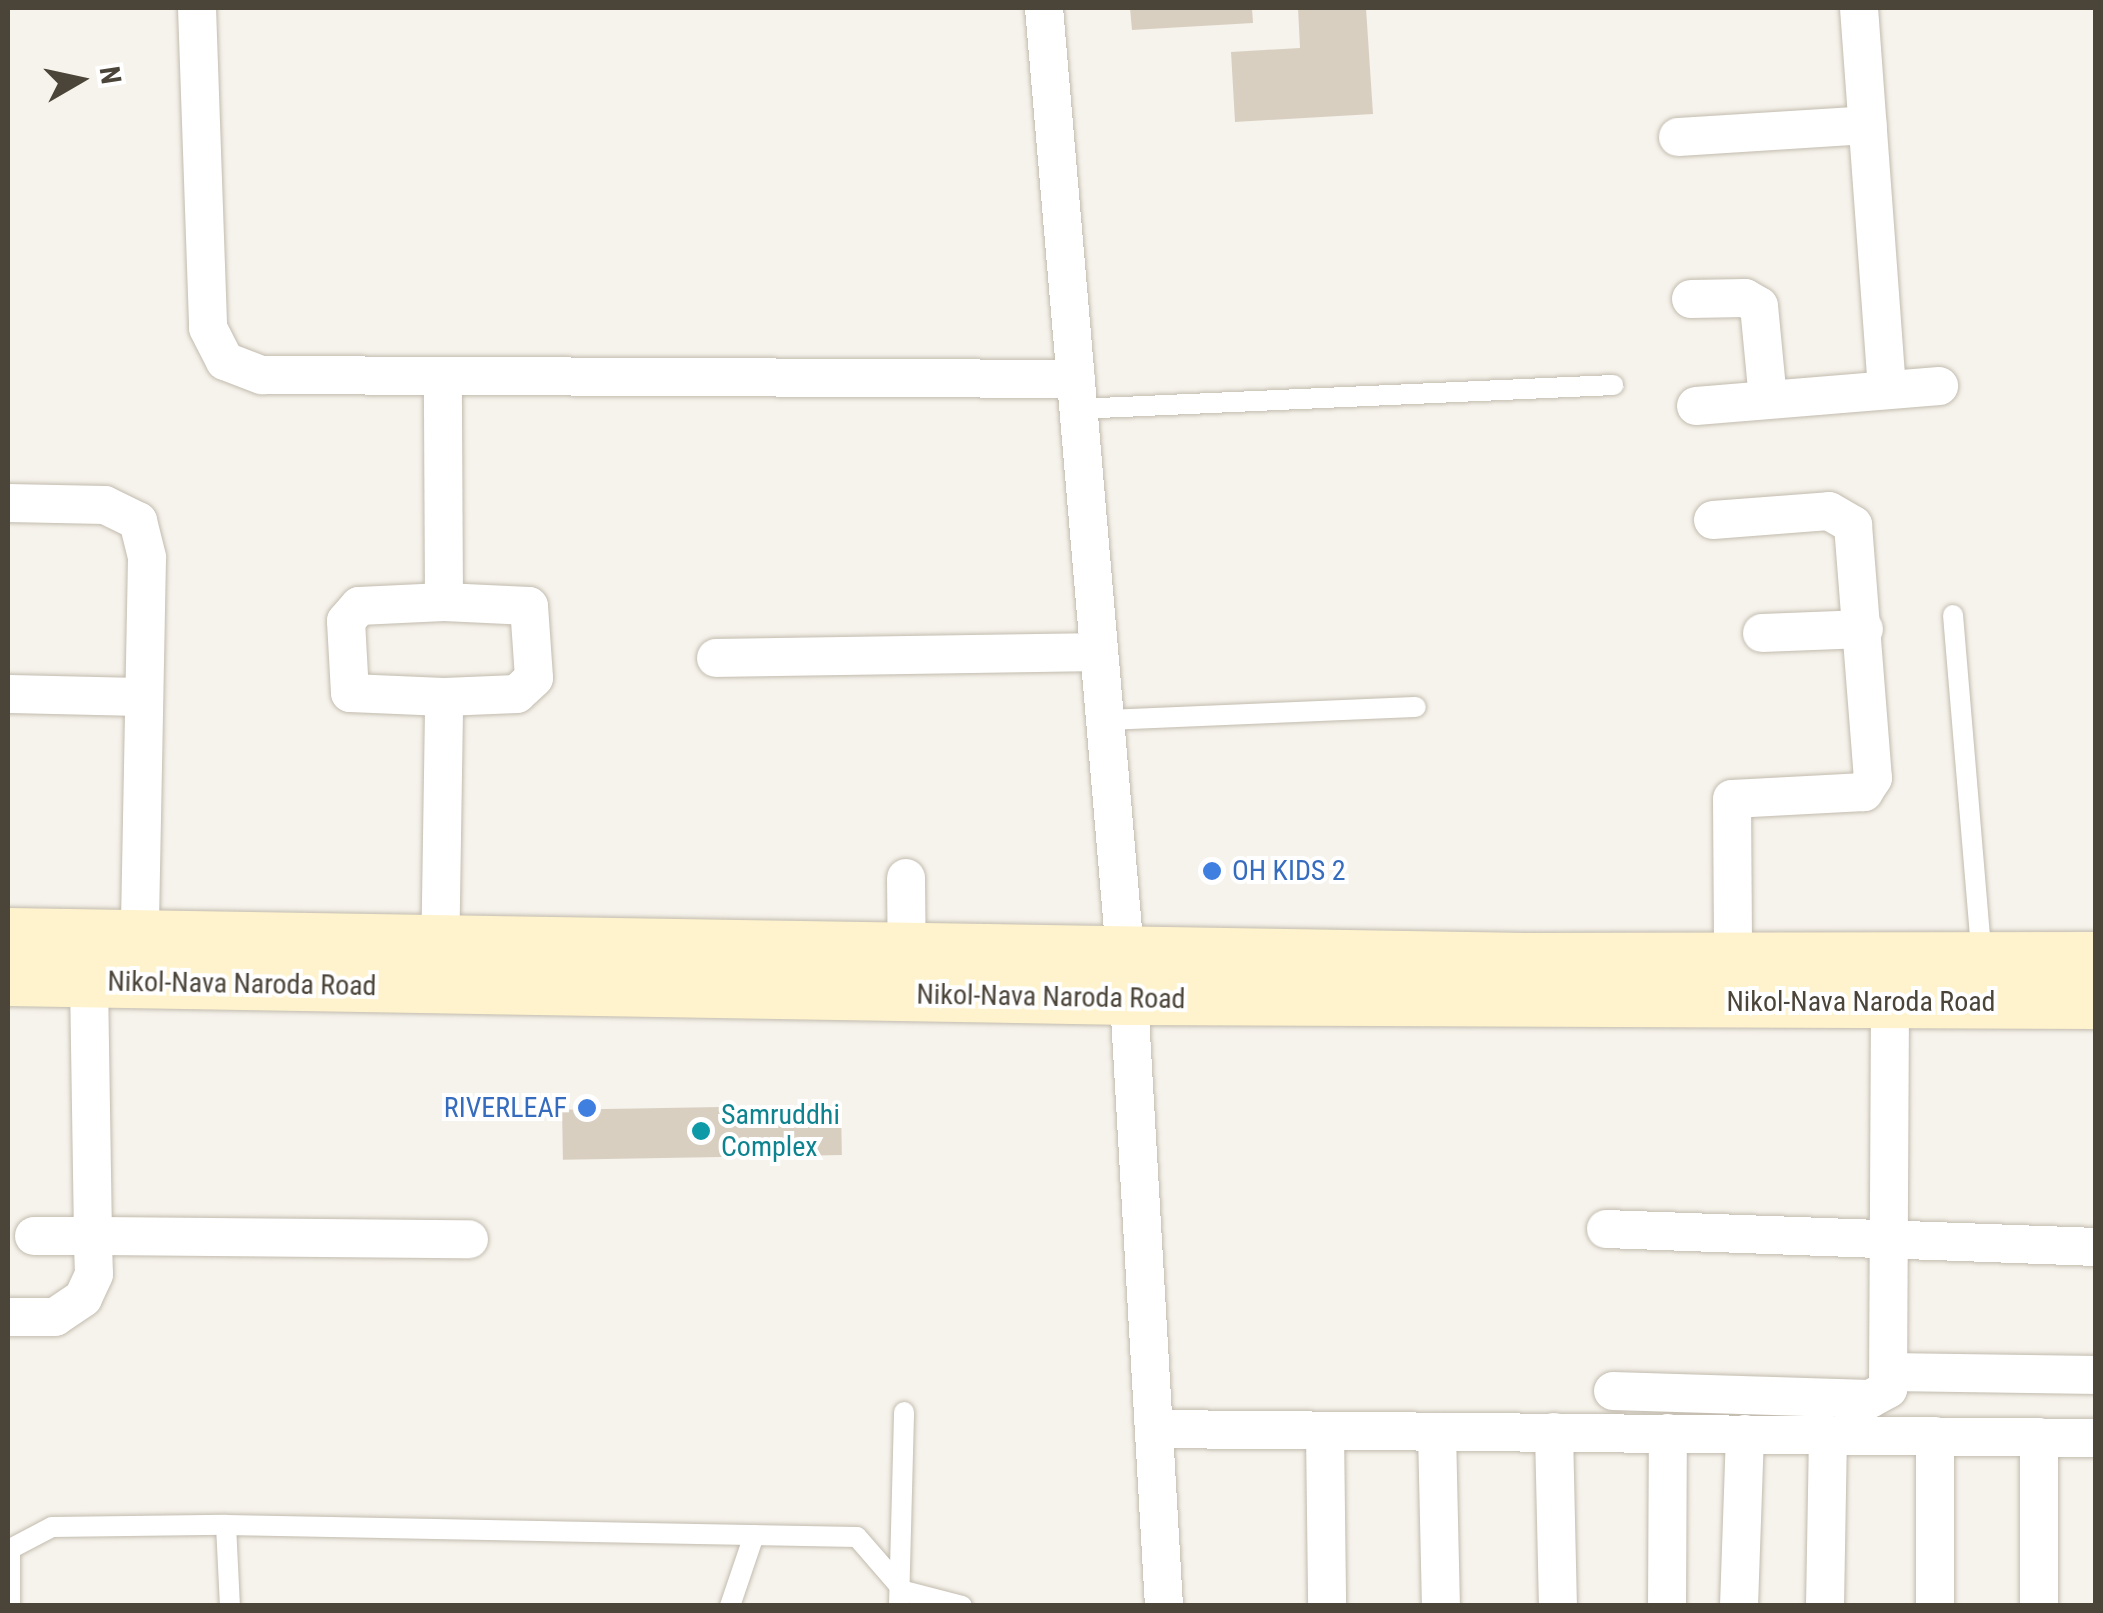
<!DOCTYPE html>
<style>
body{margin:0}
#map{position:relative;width:2103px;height:1613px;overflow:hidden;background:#f6f3ec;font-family:"Roboto Condensed",sans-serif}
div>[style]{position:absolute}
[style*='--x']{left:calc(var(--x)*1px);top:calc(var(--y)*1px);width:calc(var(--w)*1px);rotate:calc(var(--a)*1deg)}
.building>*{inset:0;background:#d8cfc1;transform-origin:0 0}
.roads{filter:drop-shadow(0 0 2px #c2bbae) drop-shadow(0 0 2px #c2bbae)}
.lane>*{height:20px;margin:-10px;padding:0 10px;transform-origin:10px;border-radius:10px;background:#fff}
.street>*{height:38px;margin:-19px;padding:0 19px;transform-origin:19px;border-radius:19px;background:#fff}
.secondary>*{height:52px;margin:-26px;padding:0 26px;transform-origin:26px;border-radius:26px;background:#fff3cd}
.dots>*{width:28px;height:28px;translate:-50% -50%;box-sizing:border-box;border:5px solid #fff;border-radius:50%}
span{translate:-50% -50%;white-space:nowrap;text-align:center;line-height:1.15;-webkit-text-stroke:8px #fff;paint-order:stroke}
.shop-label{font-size:28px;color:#366cbe}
.left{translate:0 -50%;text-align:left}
.right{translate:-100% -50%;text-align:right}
.street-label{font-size:28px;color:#4b4439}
.culture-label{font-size:28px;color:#0d838f}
.frame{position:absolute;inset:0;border:10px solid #4b4439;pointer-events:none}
.north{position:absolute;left:30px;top:30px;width:100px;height:100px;-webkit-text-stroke:8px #fff;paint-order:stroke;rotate:81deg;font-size:28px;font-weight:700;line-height:40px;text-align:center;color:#4b4439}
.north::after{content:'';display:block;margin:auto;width:35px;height:45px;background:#4b4439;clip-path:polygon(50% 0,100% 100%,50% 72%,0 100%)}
</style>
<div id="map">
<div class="building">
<i style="clip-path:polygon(1130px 8px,1252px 8px,1253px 23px,1132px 30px)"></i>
<i style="clip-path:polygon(1298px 8px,1366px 8px,1373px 114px,1235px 122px,1231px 52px,1300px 48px)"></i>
<i style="left:841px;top:1105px;width:50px;height:279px;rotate:89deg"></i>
</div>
<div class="roads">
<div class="lane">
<i style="--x:1077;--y:409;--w:537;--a:-2.56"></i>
<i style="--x:1953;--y:615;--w:343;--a:85.2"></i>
<i style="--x:1105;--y:720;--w:311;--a:-2.4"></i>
<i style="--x:226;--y:1525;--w:81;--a:87.2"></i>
<i style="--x:10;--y:1606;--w:57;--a:-90"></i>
<i style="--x:10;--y:1549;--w:47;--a:-27.6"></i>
<i style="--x:52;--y:1527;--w:174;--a:-0.7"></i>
<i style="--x:226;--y:1525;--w:631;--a:1.09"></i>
<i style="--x:857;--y:1537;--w:72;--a:49"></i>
<i style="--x:904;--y:1591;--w:60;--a:14.5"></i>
<i style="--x:730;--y:1606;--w:75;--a:-71.3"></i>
<i style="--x:899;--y:1606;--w:194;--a:-88.5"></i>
</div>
<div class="street">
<i style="--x:197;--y:8;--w:320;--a:88"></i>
<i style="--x:208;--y:328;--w:37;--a:63"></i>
<i style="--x:225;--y:361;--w:40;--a:21"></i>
<i style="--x:262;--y:375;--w:814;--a:0.28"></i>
<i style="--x:1044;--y:8;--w:995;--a:85.1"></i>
<i style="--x:1129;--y:999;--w:608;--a:86.7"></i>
<i style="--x:1859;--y:8;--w:383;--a:85.8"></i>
<i style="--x:1678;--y:137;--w:190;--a:-3.6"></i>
<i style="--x:1691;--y:299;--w:54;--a:-1.1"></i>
<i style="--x:1745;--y:298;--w:16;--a:30"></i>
<i style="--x:1759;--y:306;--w:94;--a:84.5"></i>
<i style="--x:1696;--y:406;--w:244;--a:-4.7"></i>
<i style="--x:8;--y:503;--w:97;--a:1.2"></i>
<i style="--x:105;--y:505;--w:37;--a:26"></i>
<i style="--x:138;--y:521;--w:38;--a:76"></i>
<i style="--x:147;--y:558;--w:402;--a:91.1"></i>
<i style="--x:1713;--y:520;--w:116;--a:-4.4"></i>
<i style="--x:1829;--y:511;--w:28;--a:30"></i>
<i style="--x:1853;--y:525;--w:254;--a:85.5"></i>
<i style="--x:1873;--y:778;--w:17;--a:123"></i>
<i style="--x:1864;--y:792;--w:132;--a:177"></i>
<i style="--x:1732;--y:799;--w:160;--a:89.6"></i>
<i style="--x:444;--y:602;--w:85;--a:2.7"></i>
<i style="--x:529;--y:606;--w:72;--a:86"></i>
<i style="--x:534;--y:678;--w:23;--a:137"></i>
<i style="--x:517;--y:694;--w:73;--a:177.6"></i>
<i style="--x:1762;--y:633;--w:102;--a:-2.2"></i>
<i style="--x:716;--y:658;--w:383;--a:-0.9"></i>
<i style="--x:8;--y:694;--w:134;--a:1.3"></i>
<i style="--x:906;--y:878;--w:93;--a:89.4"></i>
<i style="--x:440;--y:965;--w:268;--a:-89.1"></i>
<i style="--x:444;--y:697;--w:94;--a:-177.6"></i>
<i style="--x:350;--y:693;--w:72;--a:-93.2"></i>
<i style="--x:346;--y:621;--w:20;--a:-49"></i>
<i style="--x:359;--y:606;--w:85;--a:-2.7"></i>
<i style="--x:444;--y:602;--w:226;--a:-90.3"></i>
<i style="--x:1606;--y:1229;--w:490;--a:2.1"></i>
<i style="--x:34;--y:1236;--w:59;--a:0"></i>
<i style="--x:93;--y:1236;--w:255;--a:-90.9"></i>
<i style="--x:8;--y:1317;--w:47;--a:0"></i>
<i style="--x:55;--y:1317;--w:34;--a:-34"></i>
<i style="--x:83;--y:1298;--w:26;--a:-65"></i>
<i style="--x:94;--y:1274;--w:38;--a:-92"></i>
<i style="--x:93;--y:1236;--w:376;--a:0.5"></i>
<i style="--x:1890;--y:1372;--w:206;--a:0.8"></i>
<i style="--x:1613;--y:1391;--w:257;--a:1.8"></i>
<i style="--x:1870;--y:1399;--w:21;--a:-29"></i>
<i style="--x:1888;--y:1389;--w:386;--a:-89.7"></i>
<i style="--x:1155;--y:1429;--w:941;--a:0.55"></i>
<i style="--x:1325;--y:1431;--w:175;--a:89.3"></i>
<i style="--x:1437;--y:1432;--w:174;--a:88.7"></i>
<i style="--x:1554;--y:1432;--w:174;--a:88.7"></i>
<i style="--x:2039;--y:1437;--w:169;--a:90"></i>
<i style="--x:1667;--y:1606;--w:173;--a:-89.7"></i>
<i style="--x:1739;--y:1606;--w:172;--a:-88"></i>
<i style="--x:1825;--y:1606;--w:171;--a:-89"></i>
<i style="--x:1935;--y:1606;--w:170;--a:-90"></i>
</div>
<div class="secondary">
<i style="--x:8;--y:934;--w:1518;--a:0.94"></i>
<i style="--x:1526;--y:959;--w:570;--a:-0.1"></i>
<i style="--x:8;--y:980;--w:1121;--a:0.97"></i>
<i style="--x:1129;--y:999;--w:967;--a:0.24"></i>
</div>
</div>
<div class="dots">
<i style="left:1212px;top:871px;background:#3f7fe0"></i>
<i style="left:587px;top:1108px;background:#3f7fe0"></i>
<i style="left:701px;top:1131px;background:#0f9aa8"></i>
</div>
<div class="shop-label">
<span class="left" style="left:1232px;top:871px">OH KIDS 2</span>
<span class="right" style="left:567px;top:1108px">RIVERLEAF</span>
</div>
<div class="street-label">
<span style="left:242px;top:984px;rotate:1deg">Nikol-Nava Naroda Road</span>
<span style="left:1051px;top:997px;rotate:1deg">Nikol-Nava Naroda Road</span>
<span style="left:1861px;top:1002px">Nikol-Nava Naroda Road</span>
</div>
<div class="culture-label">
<span class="left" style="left:721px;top:1131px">Samruddhi<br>Complex</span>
</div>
<div class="frame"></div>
<div class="north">N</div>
</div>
